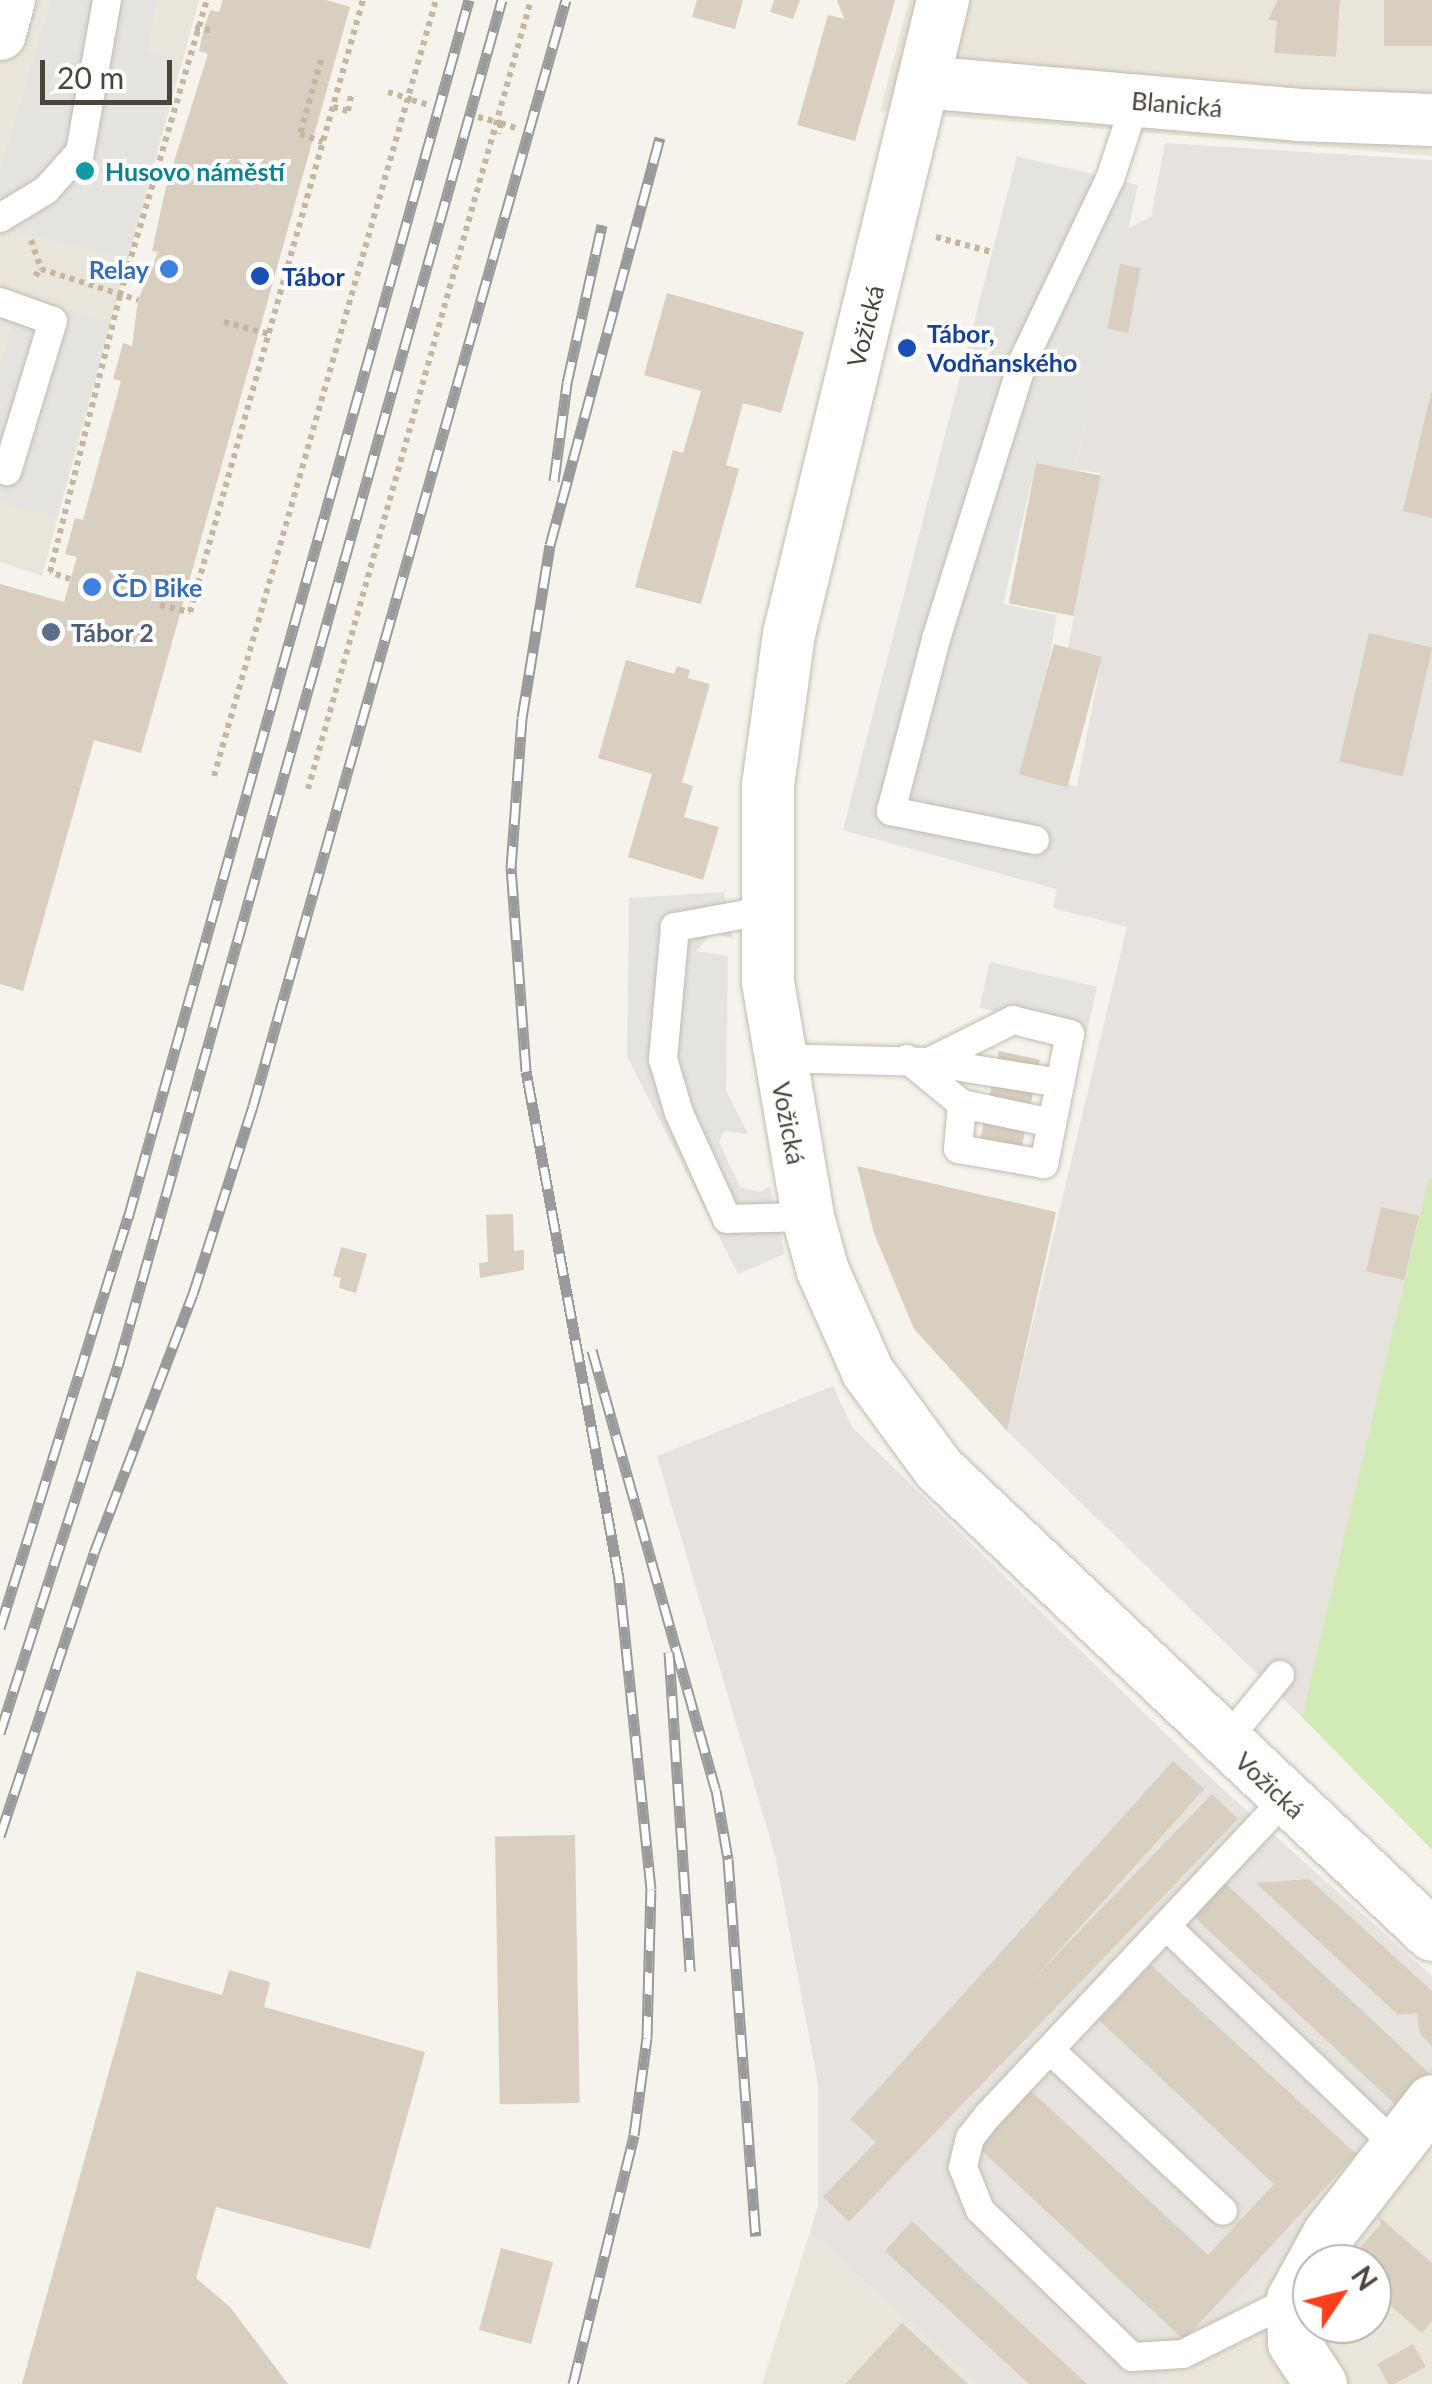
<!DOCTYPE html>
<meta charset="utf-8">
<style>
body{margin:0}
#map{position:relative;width:1432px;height:2384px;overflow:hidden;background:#f6f3ec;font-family:Lato,sans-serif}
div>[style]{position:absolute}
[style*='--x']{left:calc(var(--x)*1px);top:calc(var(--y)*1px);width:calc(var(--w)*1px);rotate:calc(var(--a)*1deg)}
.residential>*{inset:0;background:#eae5da}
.industrial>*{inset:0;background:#e6e2dd}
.green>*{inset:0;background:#d2eab5}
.parking>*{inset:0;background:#e5e3e0;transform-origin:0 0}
.building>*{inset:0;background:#d8cfc1;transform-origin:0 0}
.path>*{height:6px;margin-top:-3px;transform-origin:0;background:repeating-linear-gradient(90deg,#c4b79f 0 5px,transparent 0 10px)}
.roads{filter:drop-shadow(0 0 2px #c2bbae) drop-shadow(0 0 2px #c2bbae)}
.service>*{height:28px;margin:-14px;padding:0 14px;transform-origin:14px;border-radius:14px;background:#fff}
.minor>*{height:52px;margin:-26px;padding:0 26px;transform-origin:26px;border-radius:26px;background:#fff}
.rail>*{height:11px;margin-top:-5.5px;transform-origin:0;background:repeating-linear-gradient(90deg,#fff 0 22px,#9a9a9a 0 44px);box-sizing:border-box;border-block:2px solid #9a9a9a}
.dots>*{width:28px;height:28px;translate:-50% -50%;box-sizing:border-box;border:5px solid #fff;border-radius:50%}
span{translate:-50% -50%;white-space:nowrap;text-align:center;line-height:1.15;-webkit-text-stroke:8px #fff;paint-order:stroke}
.street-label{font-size:25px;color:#4b4439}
.culture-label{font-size:25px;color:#0d838f;font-weight:700}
.left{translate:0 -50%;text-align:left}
.shop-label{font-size:25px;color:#366cbe;font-weight:700}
.right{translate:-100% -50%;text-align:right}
.transit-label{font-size:25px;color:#164399;font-weight:700}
.service-label{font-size:25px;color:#4e5e75;font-weight:700}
.north{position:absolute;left:1292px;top:2244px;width:100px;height:100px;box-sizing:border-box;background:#fff;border:2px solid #b7b4b0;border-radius:50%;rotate:55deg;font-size:28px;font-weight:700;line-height:40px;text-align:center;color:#4b4439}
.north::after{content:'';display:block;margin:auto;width:35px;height:45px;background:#fc3f1d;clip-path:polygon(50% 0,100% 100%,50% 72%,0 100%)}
.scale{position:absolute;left:40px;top:60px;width:132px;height:45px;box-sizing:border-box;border:5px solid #4b4439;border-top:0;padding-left:12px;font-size:30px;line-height:35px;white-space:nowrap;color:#4b4439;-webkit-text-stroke:8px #fff;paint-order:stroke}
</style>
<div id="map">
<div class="residential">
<i style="clip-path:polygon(0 0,199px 0,42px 576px,0 562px)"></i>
<i style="clip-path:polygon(909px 0,1432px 0,1432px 156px,880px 111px)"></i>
<i style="clip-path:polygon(evenodd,1432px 2086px,1432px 2384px,1153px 2384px,1177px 2370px,1432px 2086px,1312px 2264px,1372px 2264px,1372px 2324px,1312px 2324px,1312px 2264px)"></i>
<i style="clip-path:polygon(810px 2232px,977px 2384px,762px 2384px)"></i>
</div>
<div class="industrial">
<i style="clip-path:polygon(1165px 143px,1432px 160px,1432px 1179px,1302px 1717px,1007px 1431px,1127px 927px,1053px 908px,1102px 657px,1068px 648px,1101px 473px,1075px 470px,1128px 228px,1151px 217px)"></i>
<i style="clip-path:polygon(833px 1386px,852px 1427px,1216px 1783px,1432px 1976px,1432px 2086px,1177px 2370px,1153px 2384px,977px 2384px,810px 2232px,818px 2206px,818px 2084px,775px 1855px,657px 1456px)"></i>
</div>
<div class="green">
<i style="clip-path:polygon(1429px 1178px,1432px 1179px,1432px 1850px,1302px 1717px)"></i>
</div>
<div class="parking">
<i style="clip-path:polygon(51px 0,156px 0,148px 52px,180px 62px,126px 259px,0 228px,0 170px)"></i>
<i style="clip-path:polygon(1017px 156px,1138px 185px,1075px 470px,1036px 463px,1003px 604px,1057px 615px,1028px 776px,1077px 786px,1063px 891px,843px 830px)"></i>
<i style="clip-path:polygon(19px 297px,110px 322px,56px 517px,0 502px,0 367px)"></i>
<i style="clip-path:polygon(724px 892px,733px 939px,712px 932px,697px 951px,728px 956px,726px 1091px,748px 1134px,724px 1131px,719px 1142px,740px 1187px,760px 1192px,770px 1186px,785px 1254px,738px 1274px,627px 1056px,629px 898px)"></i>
<i style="left:990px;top:962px;width:110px;height:47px;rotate:13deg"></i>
</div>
<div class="building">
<i style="clip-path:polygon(223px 0,326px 0,350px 7px,141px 753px,94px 740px,23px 991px,0 984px,0 584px,64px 602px,77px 557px,65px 554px,75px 518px,83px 520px,121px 381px,113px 379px,123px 343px,132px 346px,138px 300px,158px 252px,152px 251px,166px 187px,208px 54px,199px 51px,204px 28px,210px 10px,219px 12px)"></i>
<i style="clip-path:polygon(697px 0,743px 0,735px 29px,692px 17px)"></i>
<i style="clip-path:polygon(774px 0,800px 0,793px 19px,770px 12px)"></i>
<i style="clip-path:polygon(837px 0,895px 0,855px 141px,797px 125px,828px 15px,844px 19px)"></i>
<i style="clip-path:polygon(1278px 0,1340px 0,1336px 57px,1274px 53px,1277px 21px,1268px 20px)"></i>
<i style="left:1384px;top:0;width:48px;height:46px"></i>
<i style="left:1120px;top:264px;width:21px;height:66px;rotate:11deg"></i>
<i style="clip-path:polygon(667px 293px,804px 332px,781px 413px,743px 403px,726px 465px,739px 469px,701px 604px,635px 587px,673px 450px,683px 453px,701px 391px,644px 375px)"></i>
<i style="clip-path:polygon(1431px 393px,1432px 394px,1432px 518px,1403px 511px)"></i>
<i style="left:1036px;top:463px;width:66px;height:143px;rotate:11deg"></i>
<i style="left:1369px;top:633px;width:65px;height:132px;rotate:13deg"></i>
<i style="left:1054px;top:644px;width:50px;height:135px;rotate:15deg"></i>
<i style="clip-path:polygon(626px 660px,674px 674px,677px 666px,690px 670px,688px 678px,710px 684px,682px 782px,693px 786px,684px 817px,719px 827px,703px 880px,628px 857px,652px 774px,598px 758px)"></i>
<i style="left:999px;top:1051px;width:42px;height:117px;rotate:12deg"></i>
<i style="clip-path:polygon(857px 1166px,1056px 1212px,1007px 1431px,914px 1329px,874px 1233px)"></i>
<i style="left:1381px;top:1207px;width:39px;height:66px;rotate:13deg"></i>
<i style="clip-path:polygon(513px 1214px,514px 1251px,524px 1250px,524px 1270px,480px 1278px,479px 1263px,488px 1262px,486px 1215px)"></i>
<i style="clip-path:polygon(341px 1247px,367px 1254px,356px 1293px,339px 1288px,341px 1278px,333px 1276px)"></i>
<i style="left:1173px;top:1761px;width:42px;height:482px;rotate:42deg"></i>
<i style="left:1212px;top:1794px;width:36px;height:560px;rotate:44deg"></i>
<i style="left:575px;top:1835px;width:268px;height:80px;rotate:89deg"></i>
<i style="clip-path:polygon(1309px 1879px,1432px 1991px,1432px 2046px,1420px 2034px,1417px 2013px,1398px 2015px,1256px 1883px)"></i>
<i style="left:1222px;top:1880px;width:284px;height:46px;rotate:43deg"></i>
<i style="clip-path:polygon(1151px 1965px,1356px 2154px,1184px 2340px,979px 2148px,1031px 2091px,1208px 2255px,1274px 2184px,1099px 2020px)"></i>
<i style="clip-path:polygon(229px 1970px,270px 1982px,264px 2007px,425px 2052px,370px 2249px,216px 2207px,196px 2278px,230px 2307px,288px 2384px,22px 2384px,137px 1971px,222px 1995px)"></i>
<i style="clip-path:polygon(1378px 2216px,1432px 2263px,1432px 2321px,1422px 2333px,1372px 2290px,1372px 2264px,1345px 2264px,1381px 2224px)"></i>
<i style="clip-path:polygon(912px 2221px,970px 2276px,1087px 2384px,1029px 2384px,914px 2278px,885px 2251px)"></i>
<i style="left:501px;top:2248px;width:54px;height:85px;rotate:15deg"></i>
<i style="clip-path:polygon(902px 2323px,968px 2384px,845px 2384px)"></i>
<i style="left:1413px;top:2344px;width:26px;height:41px;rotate:61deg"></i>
</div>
<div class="path">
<i style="--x:195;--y:28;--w:15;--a:8"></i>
<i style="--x:321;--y:60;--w:77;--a:105.8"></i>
<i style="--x:300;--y:134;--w:24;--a:19"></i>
<i style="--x:388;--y:92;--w:25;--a:18"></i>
<i style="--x:412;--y:100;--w:17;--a:17"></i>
<i style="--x:333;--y:107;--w:16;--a:15"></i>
<i style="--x:348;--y:111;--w:16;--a:-79"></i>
<i style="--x:478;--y:117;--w:24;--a:15"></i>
<i style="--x:501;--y:123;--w:11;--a:105"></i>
<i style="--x:501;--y:123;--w:18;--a:19"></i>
<i style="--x:936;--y:237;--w:58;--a:15"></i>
<i style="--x:31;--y:240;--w:31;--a:71"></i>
<i style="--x:35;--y:276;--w:9;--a:-49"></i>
<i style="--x:41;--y:269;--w:102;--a:17.7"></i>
<i style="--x:224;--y:322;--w:47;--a:14.9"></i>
<i style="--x:70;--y:579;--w:21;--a:-161"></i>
<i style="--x:50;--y:572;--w:286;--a:-75.8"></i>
<i style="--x:120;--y:295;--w:308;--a:-73.6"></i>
<i style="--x:160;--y:605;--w:31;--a:13"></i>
<i style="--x:190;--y:612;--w:636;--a:-74.22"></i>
<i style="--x:214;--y:776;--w:807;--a:-74.04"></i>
<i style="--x:308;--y:789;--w:820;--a:-74.22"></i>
</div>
<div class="roads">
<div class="service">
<i style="--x:0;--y:218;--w:54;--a:-31.3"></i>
<i style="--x:46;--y:190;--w:51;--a:-48.2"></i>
<i style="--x:80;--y:152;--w:154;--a:-79.9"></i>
<i style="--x:0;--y:302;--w:56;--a:19.7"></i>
<i style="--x:53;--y:321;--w:157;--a:107"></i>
<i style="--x:1035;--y:840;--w:147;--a:-168.6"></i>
<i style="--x:891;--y:811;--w:178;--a:-75.3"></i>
<i style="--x:936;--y:639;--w:291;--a:-72.6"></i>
<i style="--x:1023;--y:361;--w:202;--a:-64.5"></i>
<i style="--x:1110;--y:179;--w:83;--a:-71.8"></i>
<i style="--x:768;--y:910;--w:95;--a:169.6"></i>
<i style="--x:675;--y:927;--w:133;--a:95.2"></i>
<i style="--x:663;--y:1059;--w:56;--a:73.5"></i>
<i style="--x:679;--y:1113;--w:116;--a:65.6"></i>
<i style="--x:727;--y:1219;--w:81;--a:-1.4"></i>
<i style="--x:776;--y:1058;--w:153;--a:1.5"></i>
<i style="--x:929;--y:1062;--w:94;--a:-26.6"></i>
<i style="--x:1013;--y:1020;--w:59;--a:13.8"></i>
<i style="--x:1070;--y:1034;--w:133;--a:101.3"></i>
<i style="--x:1044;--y:1164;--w:87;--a:-170.1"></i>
<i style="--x:958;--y:1149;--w:45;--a:-84.9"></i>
<i style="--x:907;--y:1059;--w:71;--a:39.3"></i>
<i style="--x:962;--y:1104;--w:92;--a:11.9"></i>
<i style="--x:929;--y:1062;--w:133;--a:9.1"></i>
<i style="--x:1224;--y:1743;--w:88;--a:-50.5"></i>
<i style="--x:1285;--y:1799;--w:434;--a:133.2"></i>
<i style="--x:988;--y:2115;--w:29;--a:128"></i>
<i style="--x:970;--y:2138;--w:30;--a:104"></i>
<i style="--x:963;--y:2167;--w:46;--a:68.4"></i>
<i style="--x:980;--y:2210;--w:211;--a:44"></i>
<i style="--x:1132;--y:2357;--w:51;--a:-3.4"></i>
<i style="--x:1183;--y:2354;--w:123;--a:-26.6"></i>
<i style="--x:1166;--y:1926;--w:315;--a:43.7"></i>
<i style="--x:1050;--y:2050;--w:236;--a:42.9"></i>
</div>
<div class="minor">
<i style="--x:943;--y:0;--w:652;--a:103.65"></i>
<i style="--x:789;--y:634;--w:152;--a:97.9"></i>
<i style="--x:768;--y:785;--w:197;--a:90"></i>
<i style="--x:768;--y:982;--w:238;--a:80.3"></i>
<i style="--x:808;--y:1217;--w:56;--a:74.5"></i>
<i style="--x:823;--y:1271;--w:111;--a:66"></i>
<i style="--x:868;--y:1372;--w:120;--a:53.8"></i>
<i style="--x:939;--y:1469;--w:678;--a:43.39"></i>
<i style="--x:0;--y:34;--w:35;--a:-75"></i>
<i style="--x:923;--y:82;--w:376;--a:5"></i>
<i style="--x:1298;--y:115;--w:134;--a:2.1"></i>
<i style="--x:1321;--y:2384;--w:49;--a:-123.4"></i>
<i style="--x:1294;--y:2343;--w:44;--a:-91.3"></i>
<i style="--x:1293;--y:2299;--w:74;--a:-61"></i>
<i style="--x:1329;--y:2234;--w:168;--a:-52.2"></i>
</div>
</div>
<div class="rail">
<i style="--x:554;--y:481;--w:99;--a:-82.4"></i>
<i style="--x:567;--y:383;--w:162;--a:-77.5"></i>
<i style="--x:592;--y:1350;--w:457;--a:74.3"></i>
<i style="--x:716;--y:1790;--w:70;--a:80.1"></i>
<i style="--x:728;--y:1859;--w:378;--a:85.8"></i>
<i style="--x:0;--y:1628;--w:430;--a:-72.7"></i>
<i style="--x:128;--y:1218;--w:1265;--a:-74.36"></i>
<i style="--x:669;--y:1652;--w:320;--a:86.2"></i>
<i style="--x:0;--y:1733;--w:386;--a:-72.2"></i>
<i style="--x:118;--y:1366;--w:1419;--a:-74.3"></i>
<i style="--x:0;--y:1836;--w:298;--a:-71.6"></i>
<i style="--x:94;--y:1553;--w:277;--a:-69.1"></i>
<i style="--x:193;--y:1294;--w:197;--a:-72.3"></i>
<i style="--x:253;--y:1106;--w:1149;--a:-74.2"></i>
<i style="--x:573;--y:2384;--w:256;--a:-76.2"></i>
<i style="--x:634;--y:2135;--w:98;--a:-82.4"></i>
<i style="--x:647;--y:2038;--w:149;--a:-88.5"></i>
<i style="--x:651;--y:1889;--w:313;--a:-95.9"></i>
<i style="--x:619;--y:1578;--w:515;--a:-100.39"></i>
<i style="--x:526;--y:1071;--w:204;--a:-94.2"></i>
<i style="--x:511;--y:868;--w:150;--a:-85.8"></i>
<i style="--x:522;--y:718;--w:175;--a:-80.8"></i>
<i style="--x:550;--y:545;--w:422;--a:-74.9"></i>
</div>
<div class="dots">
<i style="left:85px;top:171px;background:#0f9aa8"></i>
<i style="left:169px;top:269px;background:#3f7fe0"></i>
<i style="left:260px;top:276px;background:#1a4fb4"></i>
<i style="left:907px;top:348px;background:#1a4fb4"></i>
<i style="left:92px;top:587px;background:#3f7fe0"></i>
<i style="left:51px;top:632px;background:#5c6f8a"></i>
</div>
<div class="street-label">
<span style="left:1177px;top:104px;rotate:5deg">Blanická</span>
<span style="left:865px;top:326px;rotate:-76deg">Vožická</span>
<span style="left:789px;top:1123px;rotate:79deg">Vožická</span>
<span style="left:1270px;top:1785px;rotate:43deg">Vožická</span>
</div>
<div class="culture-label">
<span class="left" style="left:105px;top:171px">Husovo náměstí</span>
</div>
<div class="shop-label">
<span class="right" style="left:149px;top:269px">Relay</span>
<span class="left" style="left:112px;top:587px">ČD Bike</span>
</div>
<div class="transit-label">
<span class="left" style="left:282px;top:276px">Tábor</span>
<span class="left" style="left:927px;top:348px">Tábor,<br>Vodňanského</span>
</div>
<div class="service-label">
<span class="left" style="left:71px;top:632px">Tábor 2</span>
</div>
<div class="north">N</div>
<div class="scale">20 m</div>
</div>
